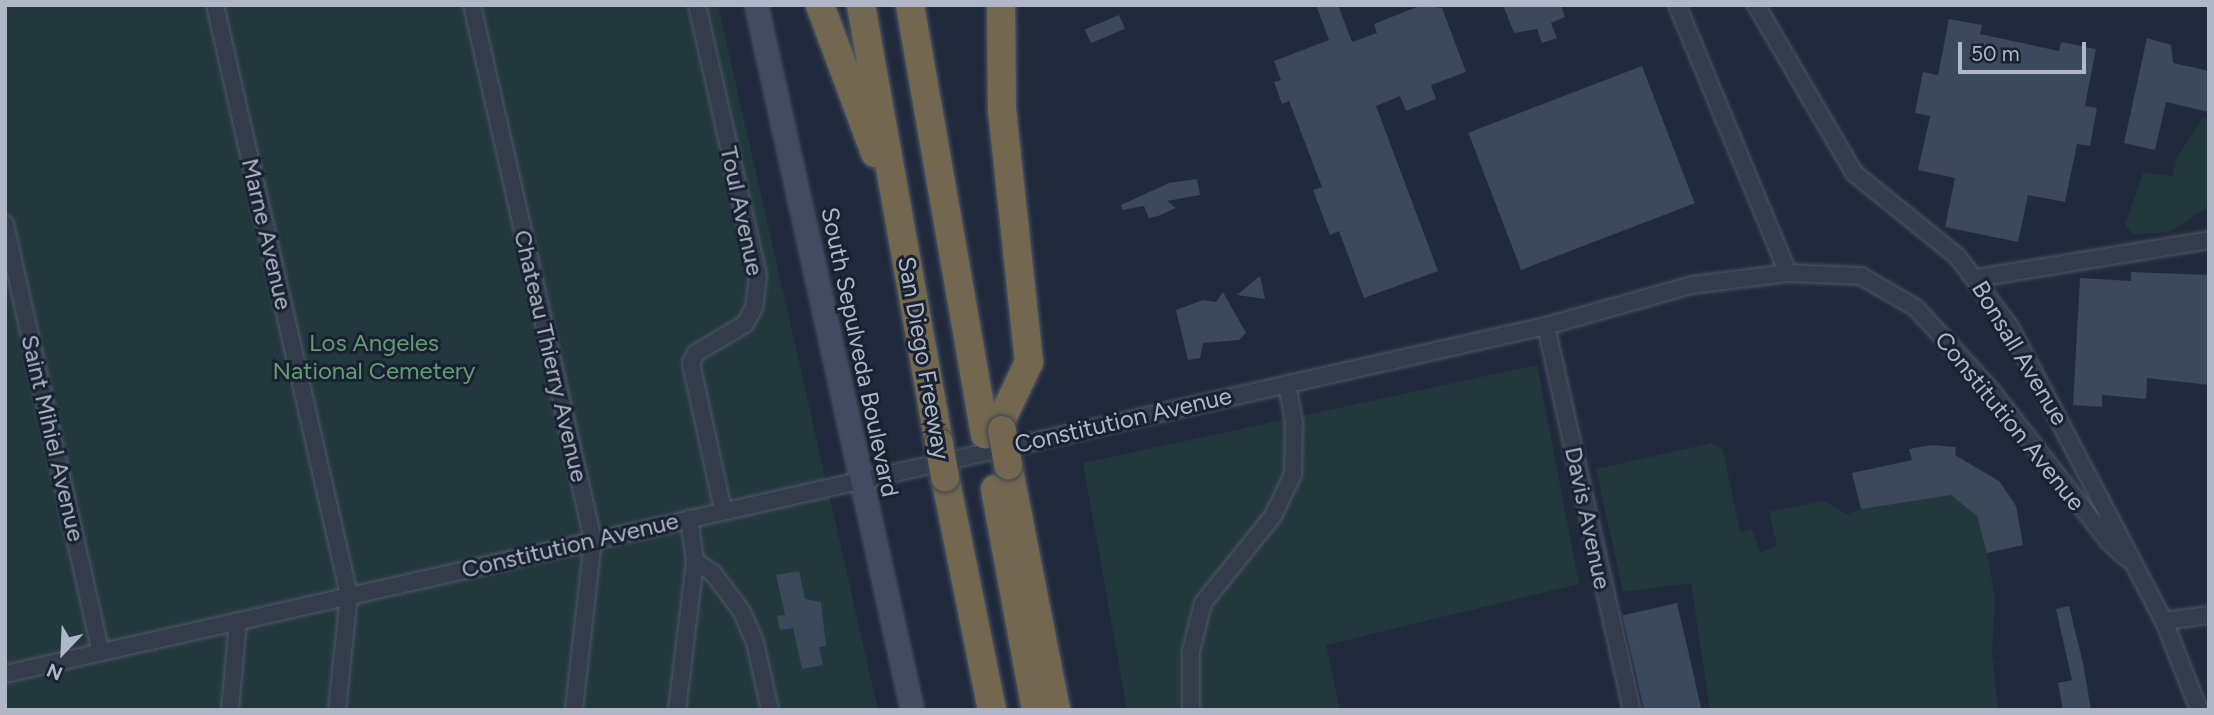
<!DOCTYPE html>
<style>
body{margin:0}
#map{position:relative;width:2214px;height:715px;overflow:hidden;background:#202a3c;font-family:Figtree,sans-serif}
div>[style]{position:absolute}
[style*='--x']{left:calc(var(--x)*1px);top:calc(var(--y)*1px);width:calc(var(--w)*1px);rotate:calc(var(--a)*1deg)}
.green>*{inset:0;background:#22383d}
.building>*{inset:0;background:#3c485b;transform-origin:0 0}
.roads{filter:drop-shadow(0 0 2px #4f5767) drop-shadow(0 0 2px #4f5767)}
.minor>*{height:16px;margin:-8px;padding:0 8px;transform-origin:8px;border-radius:8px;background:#343c4c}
.secondary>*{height:21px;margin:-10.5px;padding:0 10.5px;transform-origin:10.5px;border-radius:10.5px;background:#424b5f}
.motorway>*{height:28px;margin:-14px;padding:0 14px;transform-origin:14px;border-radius:14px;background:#736750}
.bridges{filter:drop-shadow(0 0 2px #3c4454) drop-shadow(0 0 2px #3c4454)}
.motorway-bridge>*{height:28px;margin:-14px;padding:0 14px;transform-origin:14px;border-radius:14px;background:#736750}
span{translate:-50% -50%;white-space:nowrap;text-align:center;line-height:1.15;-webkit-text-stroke:6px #192231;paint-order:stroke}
.street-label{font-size:24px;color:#afb7c8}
.park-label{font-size:24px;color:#649b74}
.frame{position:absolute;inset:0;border:7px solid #afb7c8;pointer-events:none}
.north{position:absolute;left:28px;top:617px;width:70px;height:70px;-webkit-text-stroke:5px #192231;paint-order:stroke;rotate:203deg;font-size:19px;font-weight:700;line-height:28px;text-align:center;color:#afb7c8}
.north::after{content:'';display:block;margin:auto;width:24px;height:32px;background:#afb7c8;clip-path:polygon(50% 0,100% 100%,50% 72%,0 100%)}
.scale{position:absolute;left:1958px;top:42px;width:128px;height:32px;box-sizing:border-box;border:4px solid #afb7c8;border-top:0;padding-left:9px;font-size:21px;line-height:24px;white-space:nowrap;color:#afb7c8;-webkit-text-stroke:5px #192231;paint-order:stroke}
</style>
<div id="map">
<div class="green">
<i style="clip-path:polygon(5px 5px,718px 5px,878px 710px,5px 710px)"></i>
<i style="clip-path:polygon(2203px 118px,2209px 120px,2209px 206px,2170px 232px,2133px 235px,2125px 225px,2143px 173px,2173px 176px,2176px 159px)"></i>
<i style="clip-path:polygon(1537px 365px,1579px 584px,1326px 645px,1340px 710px,1127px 710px,1083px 463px)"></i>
<i style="clip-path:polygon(1712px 443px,1723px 450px,1740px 532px,1752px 529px,1760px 553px,1777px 545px,1769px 512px,1824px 501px,1847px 514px,1861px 509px,1852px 473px,1954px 455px,1999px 481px,2016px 506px,2023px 545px,1987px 553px,1995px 598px,1992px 654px,1998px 710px,1710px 710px,1691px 583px,1623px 592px,1596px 469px)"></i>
</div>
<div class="building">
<i style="clip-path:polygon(1316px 5px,1338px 5px,1352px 42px,1377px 33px,1374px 24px,1422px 5px,1442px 8px,1466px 72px,1431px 85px,1436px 99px,1406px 111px,1400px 96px,1376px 106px,1438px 271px,1364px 298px,1339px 231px,1330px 235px,1313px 190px,1322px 187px,1289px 101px,1282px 104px,1274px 82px,1281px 80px,1274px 61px,1329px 40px)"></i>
<i style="clip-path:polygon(1503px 5px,1561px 5px,1565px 17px,1551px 23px,1557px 38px,1542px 43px,1537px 29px,1514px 33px)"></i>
<i style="left:1119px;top:15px;width:15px;height:37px;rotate:67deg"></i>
<i style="clip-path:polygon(1949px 19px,1982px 25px,1980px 34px,2059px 51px,2061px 42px,2096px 49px,2085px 106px,2097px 108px,2090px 146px,2077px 144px,2065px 202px,2028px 195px,2018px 242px,1945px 227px,1955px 178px,1918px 170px,1930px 116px,1915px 113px,1923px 72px,1938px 75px)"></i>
<i style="clip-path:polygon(2147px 38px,2171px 45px,2173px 63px,2209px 71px,2209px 112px,2166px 102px,2155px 150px,2124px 143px)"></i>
<i style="left:1642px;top:66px;width:147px;height:186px;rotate:69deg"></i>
<i style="clip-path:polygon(1197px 179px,1200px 195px,1167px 201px,1176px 208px,1158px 216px,1149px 218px,1144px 206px,1122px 210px,1121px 205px,1169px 183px)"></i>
<i style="clip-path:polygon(2131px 272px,2209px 275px,2209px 385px,2147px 378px,2146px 399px,2102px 395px,2102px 407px,2073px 405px,2080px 278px,2131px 281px)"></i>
<i style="clip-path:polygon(1260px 276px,1265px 299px,1237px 295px)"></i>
<i style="clip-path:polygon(1223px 292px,1246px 333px,1239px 340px,1203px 343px,1200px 358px,1188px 360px,1176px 310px,1203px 300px,1216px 302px)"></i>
<i style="clip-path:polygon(1932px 445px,1956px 447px,1955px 455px,1999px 481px,2016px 506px,2023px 545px,1987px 553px,1977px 516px,1951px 495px,1861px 509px,1852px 473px,1912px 460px,1909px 449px)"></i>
<i style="clip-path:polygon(799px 571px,805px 599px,821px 602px,826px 646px,819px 647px,823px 665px,802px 669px,793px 628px,780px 630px,777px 616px,785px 615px,776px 575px)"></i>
<i style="left:1677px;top:603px;width:110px;height:56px;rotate:77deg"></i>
<i style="clip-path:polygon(2069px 606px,2083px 663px,2091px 710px,2063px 710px,2058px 683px,2072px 680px,2056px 609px)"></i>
</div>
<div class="roads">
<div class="minor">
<i style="--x:215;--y:5;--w:605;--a:77.2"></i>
<i style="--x:349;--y:595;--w:116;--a:96"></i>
<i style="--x:472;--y:5;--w:549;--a:77.26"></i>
<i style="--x:593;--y:540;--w:171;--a:96.4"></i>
<i style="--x:697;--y:5;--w:278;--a:77.3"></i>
<i style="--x:758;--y:276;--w:32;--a:97"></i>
<i style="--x:754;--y:308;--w:18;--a:119"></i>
<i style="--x:745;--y:324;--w:57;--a:149.4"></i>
<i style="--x:696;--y:353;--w:11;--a:117"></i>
<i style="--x:691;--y:363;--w:150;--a:77.7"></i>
<i style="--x:1677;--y:5;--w:290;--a:67.5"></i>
<i style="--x:1756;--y:5;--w:194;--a:59.7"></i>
<i style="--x:1854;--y:173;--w:132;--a:38.9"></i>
<i style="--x:1957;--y:256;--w:89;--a:53.3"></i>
<i style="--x:2010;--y:327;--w:332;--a:62.4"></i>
<i style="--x:2164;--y:621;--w:96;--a:68.5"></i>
<i style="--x:5;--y:224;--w:439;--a:77.4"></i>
<i style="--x:1977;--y:278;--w:235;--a:-9.3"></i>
<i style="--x:1546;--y:326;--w:394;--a:77.4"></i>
<i style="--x:695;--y:561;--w:22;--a:34"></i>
<i style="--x:713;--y:573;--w:49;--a:53.4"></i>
<i style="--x:742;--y:612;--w:33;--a:67"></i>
<i style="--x:755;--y:642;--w:70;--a:77.6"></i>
<i style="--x:2164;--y:621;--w:45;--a:-7.6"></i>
<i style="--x:5;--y:674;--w:1580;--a:-12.73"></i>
<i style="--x:1546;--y:326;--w:152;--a:-15.7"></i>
<i style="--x:1692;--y:285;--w:97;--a:-7.1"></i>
<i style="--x:1788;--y:273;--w:73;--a:2.4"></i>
<i style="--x:1861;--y:276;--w:64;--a:30.2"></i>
<i style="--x:1916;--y:308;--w:110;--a:47.6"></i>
<i style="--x:1990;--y:389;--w:194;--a:52.1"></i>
<i style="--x:2109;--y:542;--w:24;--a:42"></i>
<i style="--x:230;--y:710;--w:89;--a:-84.9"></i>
<i style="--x:677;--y:710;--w:150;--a:-83.1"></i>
<i style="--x:695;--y:561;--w:43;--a:-97.9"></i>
<i style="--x:1191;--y:710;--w:59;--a:-90"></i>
<i style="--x:1191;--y:651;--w:49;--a:-76"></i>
<i style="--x:1203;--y:603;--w:112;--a:-51.2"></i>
<i style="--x:1273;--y:516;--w:47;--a:-64.5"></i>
<i style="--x:1293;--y:474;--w:51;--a:-88.9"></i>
<i style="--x:1294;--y:423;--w:40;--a:-100"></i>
</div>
<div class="secondary">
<i style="--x:756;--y:5;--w:722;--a:77.52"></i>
</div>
<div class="motorway">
<i style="--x:820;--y:5;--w:158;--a:69.6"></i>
<i style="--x:861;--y:5;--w:445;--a:79.9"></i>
<i style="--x:910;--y:5;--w:436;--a:80.1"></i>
<i style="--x:1001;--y:421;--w:65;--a:-64.6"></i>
<i style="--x:1029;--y:362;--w:252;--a:-96.1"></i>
<i style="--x:1002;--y:111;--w:106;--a:-90.5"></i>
<i style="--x:1008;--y:465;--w:250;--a:78.9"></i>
<i style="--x:945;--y:477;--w:238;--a:78.6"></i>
<i style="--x:995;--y:489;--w:225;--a:79.5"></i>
</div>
</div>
<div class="bridges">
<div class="motorway-bridge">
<i style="--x:1002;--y:430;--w:36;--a:80"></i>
<i style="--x:939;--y:443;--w:35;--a:80"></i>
</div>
</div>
<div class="street-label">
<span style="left:742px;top:211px;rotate:78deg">Toul Avenue</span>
<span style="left:267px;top:234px;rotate:77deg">Marne Avenue</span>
<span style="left:860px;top:352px;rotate:78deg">South Sepulveda Boulevard</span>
<span style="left:2020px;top:353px;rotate:59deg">Bonsall Avenue</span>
<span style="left:551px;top:356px;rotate:77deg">Chateau Thierry Avenue</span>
<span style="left:924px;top:358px;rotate:80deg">San Diego Freeway</span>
<span style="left:1123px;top:420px;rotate:-13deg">Constitution Avenue</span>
<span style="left:2010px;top:421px;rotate:51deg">Constitution Avenue</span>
<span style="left:53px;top:438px;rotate:77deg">Saint Mihiel Avenue</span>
<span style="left:1588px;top:518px;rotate:78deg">Davis Avenue</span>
<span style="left:570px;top:545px;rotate:-13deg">Constitution Avenue</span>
</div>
<div class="park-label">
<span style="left:374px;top:357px">Los Angeles<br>National Cemetery</span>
</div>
<div class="frame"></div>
<div class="north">N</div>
<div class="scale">50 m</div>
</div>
